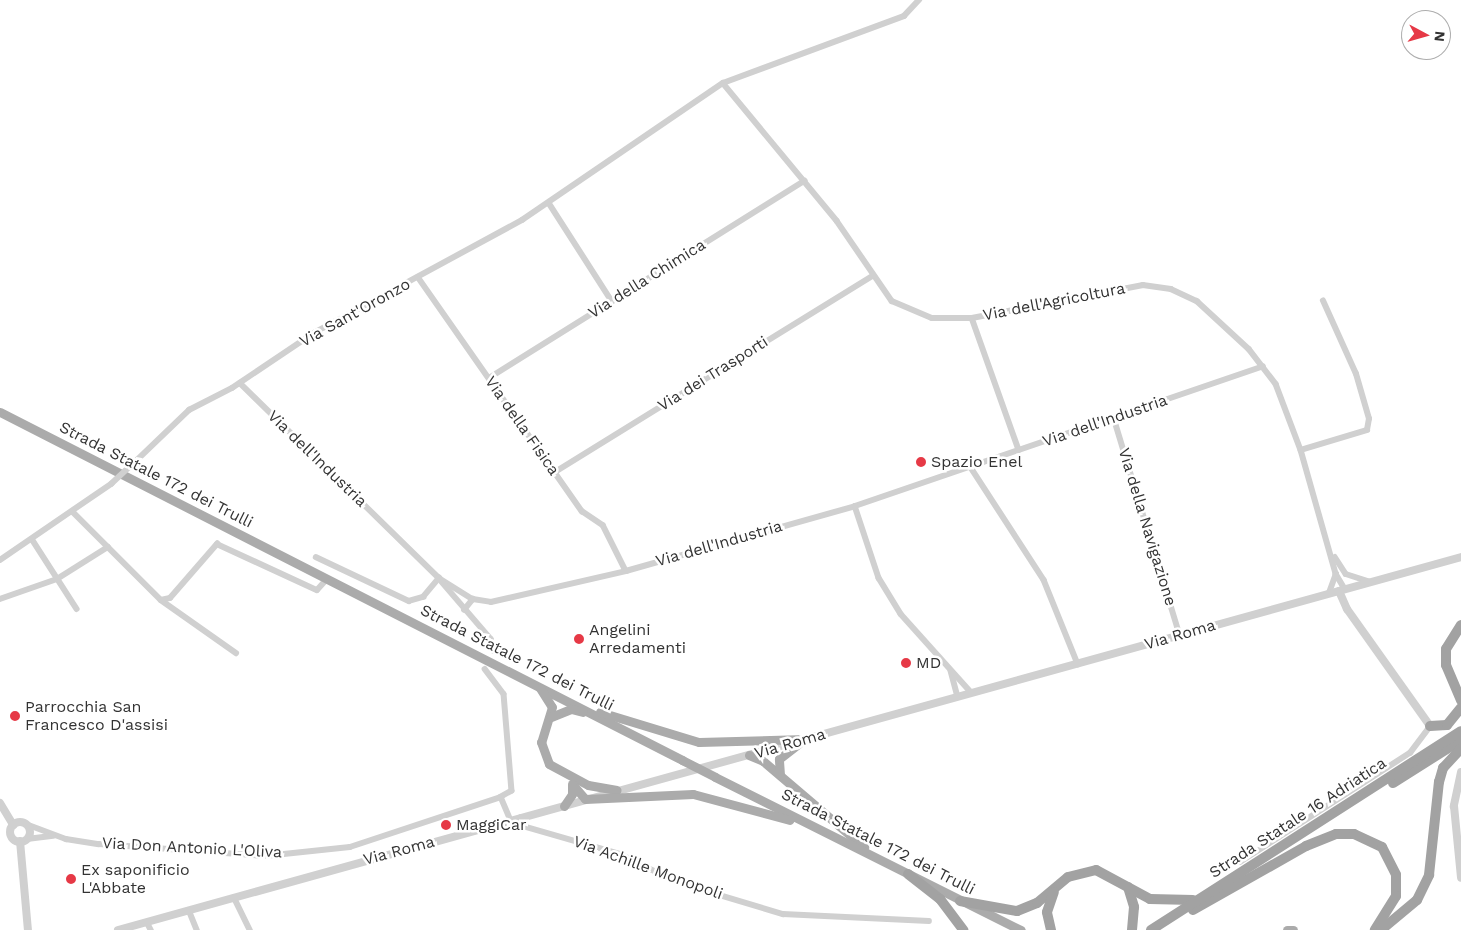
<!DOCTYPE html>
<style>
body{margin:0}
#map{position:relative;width:1461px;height:930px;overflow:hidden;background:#fff;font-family:"Work Sans",sans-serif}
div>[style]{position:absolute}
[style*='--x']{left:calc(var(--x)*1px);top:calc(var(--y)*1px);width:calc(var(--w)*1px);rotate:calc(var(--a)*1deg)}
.minor>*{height:5.5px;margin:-2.75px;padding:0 2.75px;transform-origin:2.75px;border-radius:2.75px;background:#d0d0d0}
.tertiary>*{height:8px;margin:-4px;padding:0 4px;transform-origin:4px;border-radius:4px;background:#d0d0d0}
.tertiary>.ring{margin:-4px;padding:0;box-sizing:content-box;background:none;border:8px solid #d0d0d0;border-radius:50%}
.primary>*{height:9px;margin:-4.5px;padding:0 4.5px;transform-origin:4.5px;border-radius:4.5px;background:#ababab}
.trunk>*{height:10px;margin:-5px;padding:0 5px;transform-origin:5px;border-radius:5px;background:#a2a2a2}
.minor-bridge>*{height:5.5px;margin:-2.75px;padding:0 2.75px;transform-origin:2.75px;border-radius:2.75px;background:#d0d0d0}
.primary-bridge>*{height:9px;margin:-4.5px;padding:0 4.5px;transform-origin:4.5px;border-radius:4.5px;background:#ababab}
.dots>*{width:14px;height:14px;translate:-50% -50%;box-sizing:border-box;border:2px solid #fff;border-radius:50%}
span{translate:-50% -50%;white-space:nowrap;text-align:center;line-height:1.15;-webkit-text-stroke:5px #fff;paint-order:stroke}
.street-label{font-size:16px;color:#333}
.poi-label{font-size:16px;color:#333}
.left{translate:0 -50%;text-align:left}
.north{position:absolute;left:1401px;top:10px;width:50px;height:50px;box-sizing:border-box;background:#fff;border:1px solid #adadad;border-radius:50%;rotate:96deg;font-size:14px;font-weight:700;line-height:20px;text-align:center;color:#333}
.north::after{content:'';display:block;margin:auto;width:18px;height:22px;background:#e63946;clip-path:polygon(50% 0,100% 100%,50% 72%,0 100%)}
</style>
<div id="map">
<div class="minor">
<i style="--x:723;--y:83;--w:179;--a:50.4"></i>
<i style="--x:837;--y:221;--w:97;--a:55.5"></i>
<i style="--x:892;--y:301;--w:43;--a:23"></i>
<i style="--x:932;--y:318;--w:40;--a:0"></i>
<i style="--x:972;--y:318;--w:174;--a:-10.9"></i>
<i style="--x:1143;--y:285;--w:28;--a:8"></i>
<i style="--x:1171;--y:289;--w:29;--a:25"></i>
<i style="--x:1197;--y:301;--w:71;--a:42.7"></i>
<i style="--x:1249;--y:349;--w:44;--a:52.4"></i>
<i style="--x:1276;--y:384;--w:71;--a:69.3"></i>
<i style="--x:1301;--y:450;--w:129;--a:74.2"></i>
<i style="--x:1336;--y:574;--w:17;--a:59"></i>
<i style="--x:549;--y:203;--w:117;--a:57.3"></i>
<i style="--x:418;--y:277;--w:286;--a:55"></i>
<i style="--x:582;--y:511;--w:25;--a:34"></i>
<i style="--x:603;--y:525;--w:51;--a:63.4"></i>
<i style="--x:972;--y:318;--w:140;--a:70.4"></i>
<i style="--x:489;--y:378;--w:372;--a:-32"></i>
<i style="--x:240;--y:383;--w:279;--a:44.4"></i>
<i style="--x:439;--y:578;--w:40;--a:32"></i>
<i style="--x:473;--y:599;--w:18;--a:9"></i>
<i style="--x:491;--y:602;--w:139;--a:-12.9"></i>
<i style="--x:626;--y:571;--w:238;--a:-15.8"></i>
<i style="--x:855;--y:506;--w:431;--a:-18.9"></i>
<i style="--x:1114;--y:418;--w:227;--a:73.1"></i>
<i style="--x:1301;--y:450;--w:69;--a:-16.9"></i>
<i style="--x:1367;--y:430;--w:11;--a:-80"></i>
<i style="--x:1369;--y:419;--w:47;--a:-106.1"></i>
<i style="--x:1356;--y:374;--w:80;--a:-114.3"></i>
<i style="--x:135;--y:462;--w:75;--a:-43.9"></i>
<i style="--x:189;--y:410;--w:48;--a:-27.1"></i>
<i style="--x:232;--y:388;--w:99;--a:-33.9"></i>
<i style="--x:314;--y:333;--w:237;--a:-28.5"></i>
<i style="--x:522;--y:220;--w:243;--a:-34.3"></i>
<i style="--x:723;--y:83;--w:193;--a:-20.3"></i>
<i style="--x:904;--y:16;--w:22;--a:-47"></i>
<i style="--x:970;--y:466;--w:136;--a:57"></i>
<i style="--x:1044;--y:580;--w:91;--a:68"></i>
<i style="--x:555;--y:472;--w:373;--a:-31.7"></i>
<i style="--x:855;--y:506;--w:76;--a:71.6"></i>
<i style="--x:879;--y:578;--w:42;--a:58.6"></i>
<i style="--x:901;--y:614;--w:106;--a:48.1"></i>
<i style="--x:73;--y:512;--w:124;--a:45"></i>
<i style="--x:161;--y:600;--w:92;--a:35.2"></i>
<i style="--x:32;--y:539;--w:83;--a:57.3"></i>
<i style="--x:316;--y:557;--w:103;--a:25.3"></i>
<i style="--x:409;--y:601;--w:15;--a:-16"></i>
<i style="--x:423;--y:597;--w:25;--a:-50"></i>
<i style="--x:1335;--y:557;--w:20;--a:57"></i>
<i style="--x:1346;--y:574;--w:25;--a:18"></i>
<i style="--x:0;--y:560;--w:135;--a:-34.4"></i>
<i style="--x:442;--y:582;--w:75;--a:49.3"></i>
<i style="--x:491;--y:639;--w:12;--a:76"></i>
<i style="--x:1329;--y:593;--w:20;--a:-70"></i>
<i style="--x:0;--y:599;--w:60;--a:-19.3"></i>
<i style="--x:57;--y:579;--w:60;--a:-32.1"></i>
<i style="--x:161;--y:600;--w:9;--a:-13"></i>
<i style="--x:170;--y:598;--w:72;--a:-49"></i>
<i style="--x:217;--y:544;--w:110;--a:24.7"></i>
<i style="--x:317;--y:590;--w:15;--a:-48"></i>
<i style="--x:464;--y:610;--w:14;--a:-51"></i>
<i style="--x:485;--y:669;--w:31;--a:53"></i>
<i style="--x:504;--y:694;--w:97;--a:85.3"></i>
<i style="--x:512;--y:791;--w:13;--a:151"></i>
<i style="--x:501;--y:797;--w:25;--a:67"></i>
<i style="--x:951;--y:671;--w:27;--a:75"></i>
<i style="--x:521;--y:817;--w:11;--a:63"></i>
<i style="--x:526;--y:827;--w:98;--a:16"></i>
<i style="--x:620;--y:854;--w:66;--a:26.2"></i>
<i style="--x:679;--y:883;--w:109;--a:16.6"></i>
<i style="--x:783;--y:914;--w:146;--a:2.7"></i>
<i style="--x:26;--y:824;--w:43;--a:20.6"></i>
<i style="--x:66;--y:839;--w:33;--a:9"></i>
<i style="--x:99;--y:844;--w:166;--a:4.1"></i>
<i style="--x:265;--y:856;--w:85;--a:-6"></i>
<i style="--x:350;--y:847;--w:159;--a:-18.3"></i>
<i style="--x:27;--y:839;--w:26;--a:-7"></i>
<i style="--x:1240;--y:862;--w:202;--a:-32.7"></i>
<i style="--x:1410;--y:753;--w:34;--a:-53"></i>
<i style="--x:234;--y:897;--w:37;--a:64"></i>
<i style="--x:189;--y:910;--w:22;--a:68"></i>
<i style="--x:147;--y:922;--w:9;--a:63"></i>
</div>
<div class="tertiary">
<i style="--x:1339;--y:591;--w:20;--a:66"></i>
<i style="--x:1347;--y:609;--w:143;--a:54.6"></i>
<i style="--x:1461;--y:772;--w:35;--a:102"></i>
<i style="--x:1454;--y:806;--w:72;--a:84.4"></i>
<i style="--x:0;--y:803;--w:26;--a:59"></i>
<i class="ring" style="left:10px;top:822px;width:12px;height:12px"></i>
<i style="--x:20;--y:841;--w:89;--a:84.9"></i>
<i style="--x:118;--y:930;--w:1394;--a:-15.52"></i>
</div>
<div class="primary">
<i style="--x:0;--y:412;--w:766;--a:27.03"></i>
<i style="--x:540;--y:688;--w:22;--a:58"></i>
<i style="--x:552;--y:707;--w:37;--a:107"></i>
<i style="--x:541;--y:742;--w:23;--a:70"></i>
<i style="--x:549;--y:764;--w:44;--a:28.3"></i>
<i style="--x:588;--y:785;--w:29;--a:10"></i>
<i style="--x:600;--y:712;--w:103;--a:16.9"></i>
<i style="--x:699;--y:742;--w:106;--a:-1.6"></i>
<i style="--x:551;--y:717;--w:22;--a:-22"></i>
<i style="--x:571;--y:709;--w:12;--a:14"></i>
<i style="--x:749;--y:755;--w:15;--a:23"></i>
<i style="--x:763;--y:761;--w:133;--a:40.4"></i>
<i style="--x:780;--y:775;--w:16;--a:-94"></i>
<i style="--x:779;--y:759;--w:31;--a:-38"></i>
<i style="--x:715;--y:777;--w:342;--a:26.6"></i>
<i style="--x:573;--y:785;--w:18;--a:49"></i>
<i style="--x:585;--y:799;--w:108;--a:-2.7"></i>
<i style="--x:693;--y:794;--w:100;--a:15"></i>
<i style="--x:564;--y:806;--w:14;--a:-56"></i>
<i style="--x:572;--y:794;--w:10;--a:-90"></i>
<i style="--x:1287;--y:930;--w:6;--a:0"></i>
</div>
<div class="trunk">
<i style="--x:1461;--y:625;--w:28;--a:122"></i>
<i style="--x:1446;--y:649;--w:16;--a:90"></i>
<i style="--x:1446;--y:665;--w:39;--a:67"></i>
<i style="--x:1430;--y:726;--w:17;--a:-3"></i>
<i style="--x:1447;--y:725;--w:22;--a:-51"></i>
<i style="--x:1393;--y:783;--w:80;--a:-32.3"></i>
<i style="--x:908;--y:874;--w:41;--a:38"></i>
<i style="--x:940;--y:899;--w:39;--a:53"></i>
<i style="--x:1128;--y:887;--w:21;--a:73"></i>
<i style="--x:1134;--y:907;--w:23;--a:95"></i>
<i style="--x:960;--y:901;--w:58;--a:10"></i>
<i style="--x:1017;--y:911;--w:22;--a:-22"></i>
<i style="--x:1037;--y:903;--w:40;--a:-40"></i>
<i style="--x:1068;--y:877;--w:29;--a:-14"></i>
<i style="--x:1096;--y:870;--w:61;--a:28.2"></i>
<i style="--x:1150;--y:899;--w:43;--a:1.3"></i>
<i style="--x:1193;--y:910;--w:130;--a:-29.5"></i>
<i style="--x:1306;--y:846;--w:32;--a:-22"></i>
<i style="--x:1336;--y:834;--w:18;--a:0"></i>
<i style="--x:1354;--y:834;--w:31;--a:25"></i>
<i style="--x:1382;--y:847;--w:31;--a:63"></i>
<i style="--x:1396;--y:875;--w:21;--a:90"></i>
<i style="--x:1396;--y:896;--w:40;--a:122"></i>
<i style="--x:1051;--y:930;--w:18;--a:-103"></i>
<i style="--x:1047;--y:912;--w:21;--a:-71"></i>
<i style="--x:1151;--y:930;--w:368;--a:-32.7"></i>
<i style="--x:1381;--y:930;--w:47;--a:-39.8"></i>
<i style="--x:1417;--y:900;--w:28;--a:-64"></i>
<i style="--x:1429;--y:875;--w:94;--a:-83.9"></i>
<i style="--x:1439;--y:782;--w:15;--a:-74"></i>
<i style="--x:1443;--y:768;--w:26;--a:-47"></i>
</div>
<div class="minor-bridge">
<i style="--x:111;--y:484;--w:33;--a:-43"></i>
</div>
<div class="primary-bridge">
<i style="--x:682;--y:760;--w:37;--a:27"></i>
</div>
<div class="dots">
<i style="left:921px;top:462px;background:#e63946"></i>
<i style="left:579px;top:639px;background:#e63946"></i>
<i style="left:906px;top:663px;background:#e63946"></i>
<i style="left:15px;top:716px;background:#e63946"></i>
<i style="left:446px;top:825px;background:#e63946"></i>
<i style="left:71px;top:879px;background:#e63946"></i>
</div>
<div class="street-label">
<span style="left:647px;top:279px;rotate:-32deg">Via della Chimica</span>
<span style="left:1054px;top:302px;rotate:-11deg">Via dell'Agricoltura</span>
<span style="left:355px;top:313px;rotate:-29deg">Via Sant'Oronzo</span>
<span style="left:713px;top:374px;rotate:-32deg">Via dei Trasporti</span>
<span style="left:1105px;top:421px;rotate:-19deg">Via dell'Industria</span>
<span style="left:522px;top:426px;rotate:55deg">Via della Fisica</span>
<span style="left:317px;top:459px;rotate:44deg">Via dell'Industria</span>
<span style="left:156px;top:475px;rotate:27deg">Strada Statale 172 dei Trulli</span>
<span style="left:1147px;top:527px;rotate:73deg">Via della Navigazione</span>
<span style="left:719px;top:544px;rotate:-16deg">Via dell'Industria</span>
<span style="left:1180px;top:635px;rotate:-16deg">Via Roma</span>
<span style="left:517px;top:658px;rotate:27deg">Strada Statale 172 dei Trulli</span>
<span style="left:790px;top:744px;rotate:-16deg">Via Roma</span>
<span style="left:1298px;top:818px;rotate:-33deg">Strada Statale 16 Adriatica</span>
<span style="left:878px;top:842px;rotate:27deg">Strada Statale 172 dei Trulli</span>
<span style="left:192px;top:848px;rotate:3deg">Via Don Antonio L'Oliva</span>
<span style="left:399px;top:851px;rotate:-15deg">Via Roma</span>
<span style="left:648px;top:868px;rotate:20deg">Via Achille Monopoli</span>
</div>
<div class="poi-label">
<span class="left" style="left:931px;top:462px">Spazio Enel</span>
<span class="left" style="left:589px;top:639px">Angelini<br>Arredamenti</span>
<span class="left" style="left:916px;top:663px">MD</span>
<span class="left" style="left:25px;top:716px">Parrocchia San<br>Francesco D'assisi</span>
<span class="left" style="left:456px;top:825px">MaggiCar</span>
<span class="left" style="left:81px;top:879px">Ex saponificio<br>L'Abbate</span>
</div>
<div class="north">N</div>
</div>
